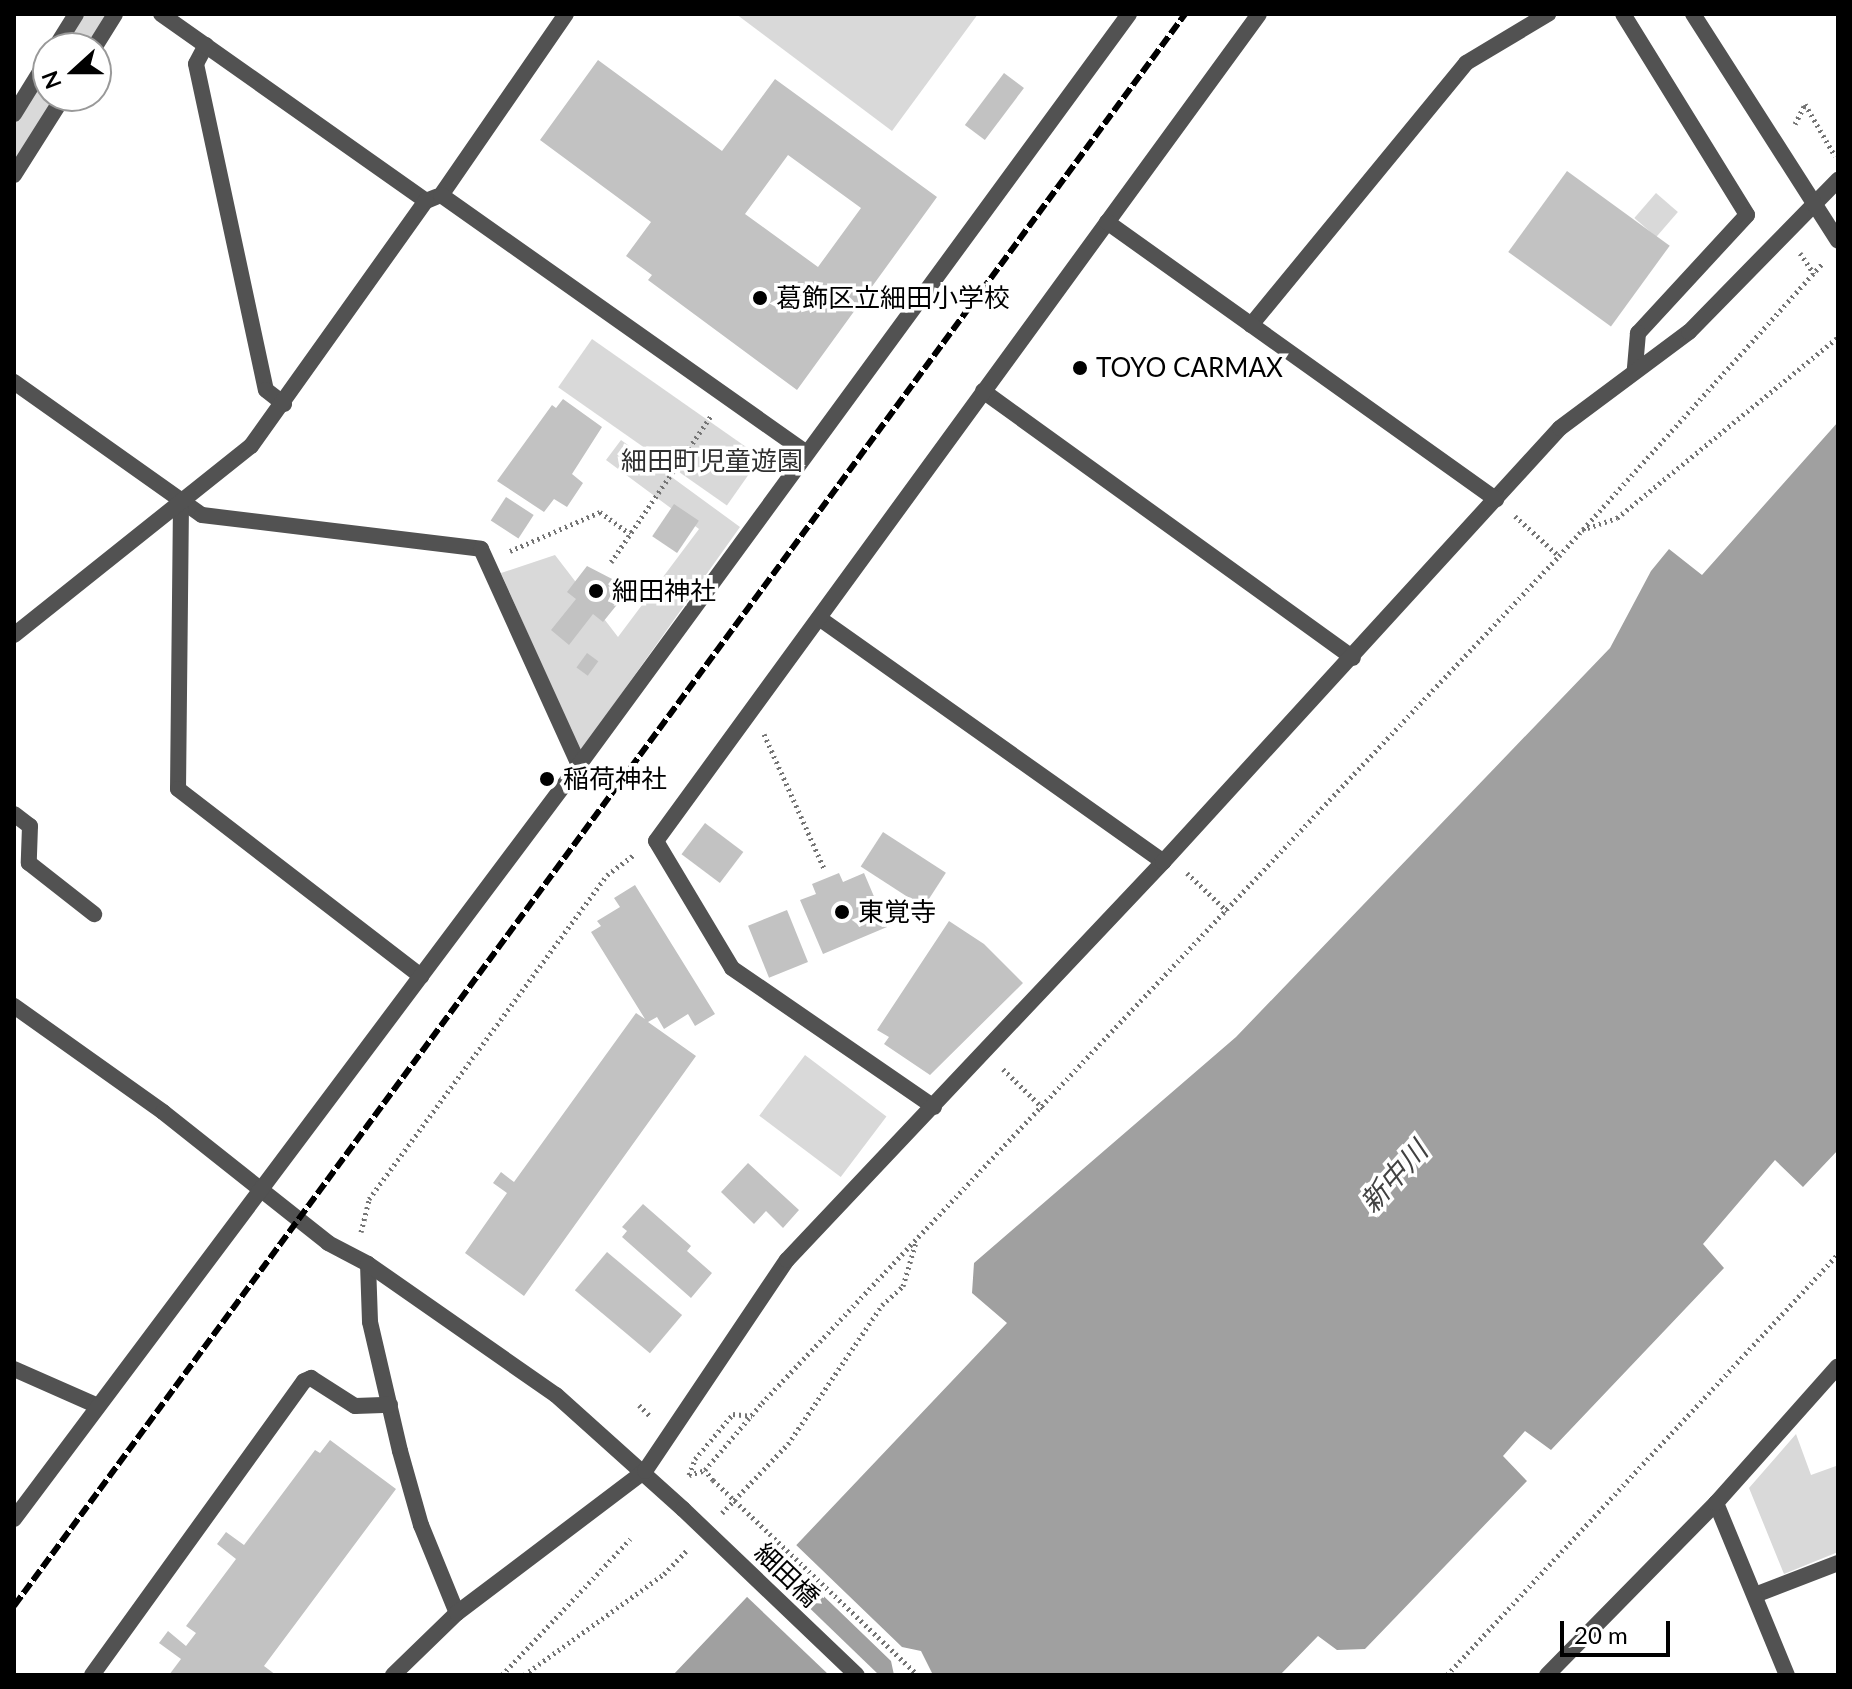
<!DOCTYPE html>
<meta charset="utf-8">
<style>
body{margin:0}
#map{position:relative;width:1852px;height:1689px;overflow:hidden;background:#fff;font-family:Lato,"Noto Sans JP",sans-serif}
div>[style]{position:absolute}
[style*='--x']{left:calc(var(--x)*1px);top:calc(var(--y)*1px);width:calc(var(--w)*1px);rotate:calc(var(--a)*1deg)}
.green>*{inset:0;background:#d9d9d9;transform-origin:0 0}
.water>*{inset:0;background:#a0a0a0}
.pier>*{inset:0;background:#fff}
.building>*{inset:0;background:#c2c2c2;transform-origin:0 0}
.path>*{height:5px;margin-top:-2.5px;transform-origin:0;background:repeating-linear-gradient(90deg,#747474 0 2px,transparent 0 6px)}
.service>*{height:16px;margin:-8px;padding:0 8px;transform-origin:8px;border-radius:8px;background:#525252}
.minor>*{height:16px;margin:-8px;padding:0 8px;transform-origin:8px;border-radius:8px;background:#525252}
.tertiary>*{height:16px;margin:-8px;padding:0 8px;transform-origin:8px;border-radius:8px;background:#525252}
.rail>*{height:6px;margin-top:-3px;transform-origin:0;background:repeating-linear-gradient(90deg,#000 0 12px,transparent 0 16px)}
.path-bridge>*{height:5px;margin-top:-2.5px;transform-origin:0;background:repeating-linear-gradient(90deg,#747474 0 2px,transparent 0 6px)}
.minor-bridge>*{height:16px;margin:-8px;padding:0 8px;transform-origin:8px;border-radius:8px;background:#525252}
.dots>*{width:22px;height:22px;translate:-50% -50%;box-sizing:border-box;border:4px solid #fff;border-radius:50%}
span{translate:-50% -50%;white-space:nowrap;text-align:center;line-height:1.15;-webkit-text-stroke:7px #fff;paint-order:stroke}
.poi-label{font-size:26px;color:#000}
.left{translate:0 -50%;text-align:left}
.park-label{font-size:26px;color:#303030}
.street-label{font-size:26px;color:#000}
.water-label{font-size:28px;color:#414141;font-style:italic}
.frame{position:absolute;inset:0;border:16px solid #000;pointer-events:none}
.north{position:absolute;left:32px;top:32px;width:80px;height:80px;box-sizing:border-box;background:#fff;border:2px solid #999;border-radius:50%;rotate:249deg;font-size:22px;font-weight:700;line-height:32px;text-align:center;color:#000}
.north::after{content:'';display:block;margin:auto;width:28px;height:36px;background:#000;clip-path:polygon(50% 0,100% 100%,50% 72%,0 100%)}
.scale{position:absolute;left:1560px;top:1621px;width:110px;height:36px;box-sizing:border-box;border:4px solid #000;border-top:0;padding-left:10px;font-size:24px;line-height:28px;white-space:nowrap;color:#000;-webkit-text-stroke:6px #fff;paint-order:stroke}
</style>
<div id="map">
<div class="green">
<i style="clip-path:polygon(80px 14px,111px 14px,89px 48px,57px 48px)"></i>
<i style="clip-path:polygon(736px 14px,978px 14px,892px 131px)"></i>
<i style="clip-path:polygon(48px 63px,48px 96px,58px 96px,14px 164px,14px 115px)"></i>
<i style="left:1656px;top:193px;width:29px;height:33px;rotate:41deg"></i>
<i style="left:592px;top:339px;width:206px;height:59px;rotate:35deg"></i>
<i style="clip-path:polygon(621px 440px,740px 527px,580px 752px,501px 573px,555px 555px,618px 637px,699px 529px,606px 460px)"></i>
<i style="left:805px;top:1055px;width:102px;height:76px;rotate:37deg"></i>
<i style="clip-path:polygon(1796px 1434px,1811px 1475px,1836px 1466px,1838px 1470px,1838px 1552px,1784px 1574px,1749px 1488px)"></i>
</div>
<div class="water">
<i style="clip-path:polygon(1838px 422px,1838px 1150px,1803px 1187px,1775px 1160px,1703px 1244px,1724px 1268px,1551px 1450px,1525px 1431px,1503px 1456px,1527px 1481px,1365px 1649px,1337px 1650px,1318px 1636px,1280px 1675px,673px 1675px,1007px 1323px,972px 1293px,974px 1263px,1236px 1037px,1610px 648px,1651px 571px,1669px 549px,1702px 575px)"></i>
</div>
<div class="pier">
<i style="clip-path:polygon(793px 1542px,902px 1647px,921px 1651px,933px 1675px,894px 1675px,891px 1661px,781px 1555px)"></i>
<i style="clip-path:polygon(768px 1568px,879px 1675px,829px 1675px,744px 1594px)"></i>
</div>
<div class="building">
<i style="clip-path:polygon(evenodd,598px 60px,722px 151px,775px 79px,937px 197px,797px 390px,648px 280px,652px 275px,626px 256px,651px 222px,540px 140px,598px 60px,788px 155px,861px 208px,818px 267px,745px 214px,788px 155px)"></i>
<i style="left:1004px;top:73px;width:25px;height:65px;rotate:37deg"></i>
<i style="left:1567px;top:171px;width:127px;height:100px;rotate:36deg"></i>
<i style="clip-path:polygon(563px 399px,602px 427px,572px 474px,583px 483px,567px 507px,554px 499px,544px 512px,497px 481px,552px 405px,556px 408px)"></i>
<i style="left:506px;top:497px;width:33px;height:28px;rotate:33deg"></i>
<i style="left:674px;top:504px;width:30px;height:39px;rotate:34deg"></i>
<i style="clip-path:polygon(587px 566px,616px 581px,612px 586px,624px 596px,603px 622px,593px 614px,569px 645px,551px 630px,576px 599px,567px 592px)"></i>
<i style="left:587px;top:653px;width:14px;height:18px;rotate:36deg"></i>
<i style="left:705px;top:823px;width:48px;height:39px;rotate:37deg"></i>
<i style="left:883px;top:832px;width:75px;height:41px;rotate:33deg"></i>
<i style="clip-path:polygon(839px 873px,843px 882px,864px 873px,887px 927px,823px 954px,800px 900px,816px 894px,812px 884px)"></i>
<i style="clip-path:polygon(635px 885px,715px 1014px,695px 1026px,688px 1014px,664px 1029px,657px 1017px,648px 1022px,696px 1056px,524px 1296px,465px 1253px,507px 1193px,493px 1183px,501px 1172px,514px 1182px,636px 1013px,645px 1019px,591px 932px,601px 926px,597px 921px,620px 907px,614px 898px)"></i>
<i style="left:787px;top:910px;width:56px;height:42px;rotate:68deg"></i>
<i style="clip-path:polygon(949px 921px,984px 944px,1023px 983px,930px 1075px,884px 1044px,889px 1037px,877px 1030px)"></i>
<i style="clip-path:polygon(748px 1163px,799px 1210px,783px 1228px,766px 1211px,754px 1224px,721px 1192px)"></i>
<i style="clip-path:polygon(643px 1204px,691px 1246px,687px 1251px,712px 1273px,691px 1298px,622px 1237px,627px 1231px,622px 1227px)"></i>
<i style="left:607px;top:1252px;width:98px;height:50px;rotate:40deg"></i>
<i style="clip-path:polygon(330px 1440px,396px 1489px,264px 1666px,276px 1675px,169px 1675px,181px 1659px,159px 1643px,168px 1631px,186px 1646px,196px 1633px,186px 1626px,236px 1559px,217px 1544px,226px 1532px,244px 1545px,315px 1450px,320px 1453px)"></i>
</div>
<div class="path">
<i style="--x:1795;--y:124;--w:22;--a:-63"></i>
<i style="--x:1805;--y:104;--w:60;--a:60"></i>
<i style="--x:1800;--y:253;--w:25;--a:56"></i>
<i style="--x:1515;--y:516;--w:59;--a:42.3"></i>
<i style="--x:1582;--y:530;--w:37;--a:-19"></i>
<i style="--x:1617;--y:518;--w:286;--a:-39.3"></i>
<i style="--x:510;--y:551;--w:98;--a:-23.4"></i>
<i style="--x:600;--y:512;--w:37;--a:36"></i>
<i style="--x:611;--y:562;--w:177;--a:-55.6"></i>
<i style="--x:764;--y:734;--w:147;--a:65.9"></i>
<i style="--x:1187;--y:873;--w:55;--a:43.5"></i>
<i style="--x:1003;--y:1069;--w:56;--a:44.3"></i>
<i style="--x:361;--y:1232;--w:34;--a:-76"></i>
<i style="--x:369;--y:1199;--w:402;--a:-53.7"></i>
<i style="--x:607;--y:875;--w:35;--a:-37"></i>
<i style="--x:639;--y:1405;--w:17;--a:45"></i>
<i style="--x:689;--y:1475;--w:17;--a:-69"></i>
<i style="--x:695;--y:1459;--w:59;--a:-49.8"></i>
<i style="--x:733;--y:1414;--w:19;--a:6"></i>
<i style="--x:689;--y:1475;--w:17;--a:-17"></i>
<i style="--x:713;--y:1480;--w:13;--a:-129"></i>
<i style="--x:705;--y:1470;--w:88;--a:-49.6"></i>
<i style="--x:762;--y:1403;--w:1163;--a:-46.74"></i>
<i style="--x:1559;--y:556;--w:394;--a:-48"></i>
<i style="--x:722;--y:1513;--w:95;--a:-46.3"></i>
<i style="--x:788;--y:1444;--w:168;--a:-55.9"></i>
<i style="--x:882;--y:1305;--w:28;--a:-42"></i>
<i style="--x:903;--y:1286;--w:46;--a:-73.5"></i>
<i style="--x:502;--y:1675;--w:187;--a:-46.7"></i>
<i style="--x:524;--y:1675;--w:173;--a:-35.8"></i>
<i style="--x:664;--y:1574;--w:35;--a:-46"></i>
<i style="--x:1447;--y:1675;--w:575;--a:-47.12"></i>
</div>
<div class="service">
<i style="--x:206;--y:45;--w:21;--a:118"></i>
<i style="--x:196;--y:64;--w:333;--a:77.9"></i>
<i style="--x:266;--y:390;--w:23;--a:38"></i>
<i style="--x:14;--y:814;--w:20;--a:37"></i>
<i style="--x:30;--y:826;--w:37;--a:92"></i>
<i style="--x:29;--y:863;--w:83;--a:38.1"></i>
<i style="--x:368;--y:1264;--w:58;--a:88"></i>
<i style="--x:370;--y:1322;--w:132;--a:76.9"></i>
<i style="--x:400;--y:1451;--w:77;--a:74.2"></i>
<i style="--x:421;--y:1525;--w:95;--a:67.8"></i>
<i style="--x:1755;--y:1595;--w:89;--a:-21.1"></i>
<i style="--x:92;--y:1675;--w:362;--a:-54.2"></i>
<i style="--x:304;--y:1381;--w:8;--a:-23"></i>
<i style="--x:311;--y:1378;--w:52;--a:32.5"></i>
<i style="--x:355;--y:1406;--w:35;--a:-2"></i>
</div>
<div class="minor">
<i style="--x:161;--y:14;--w:324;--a:35.2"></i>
<i style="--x:426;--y:201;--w:11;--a:-22"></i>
<i style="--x:1623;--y:14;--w:236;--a:58.3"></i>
<i style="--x:1747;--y:215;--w:161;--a:132.7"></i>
<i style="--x:1638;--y:333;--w:36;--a:95"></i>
<i style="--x:55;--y:48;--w:40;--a:-58"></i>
<i style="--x:94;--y:48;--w:40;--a:-58"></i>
<i style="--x:14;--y:114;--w:65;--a:-58.3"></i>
<i style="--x:14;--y:175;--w:93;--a:-57.7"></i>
<i style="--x:1251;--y:325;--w:339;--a:-50.6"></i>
<i style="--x:1466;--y:63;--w:96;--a:-30.9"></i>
<i style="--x:14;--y:382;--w:230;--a:35.3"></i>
<i style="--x:202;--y:515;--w:281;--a:6.9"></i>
<i style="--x:481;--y:549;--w:237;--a:65.6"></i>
<i style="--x:983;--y:391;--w:456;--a:35.8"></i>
<i style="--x:181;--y:503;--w:286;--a:90.6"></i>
<i style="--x:178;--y:789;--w:307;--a:37.6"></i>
<i style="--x:819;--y:618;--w:422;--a:35.3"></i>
<i style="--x:14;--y:635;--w:303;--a:-38.6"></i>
<i style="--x:251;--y:446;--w:301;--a:-54.5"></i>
<i style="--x:14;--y:1006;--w:183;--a:35.4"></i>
<i style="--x:163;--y:1112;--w:211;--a:38.4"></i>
<i style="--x:328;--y:1243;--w:45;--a:27.7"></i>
<i style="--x:368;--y:1264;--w:229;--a:34.9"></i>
<i style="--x:556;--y:1395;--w:171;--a:41.9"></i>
<i style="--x:934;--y:1107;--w:245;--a:-145.5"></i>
<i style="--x:732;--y:968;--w:148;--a:-120.9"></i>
<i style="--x:656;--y:841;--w:1023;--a:-53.9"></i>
<i style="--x:14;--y:1369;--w:92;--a:23.8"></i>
<i style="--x:1716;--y:1503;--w:186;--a:67.6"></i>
<i style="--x:393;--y:1675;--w:89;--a:-44.1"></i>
<i style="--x:457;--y:1613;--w:236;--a:-37.1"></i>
<i style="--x:645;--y:1471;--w:254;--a:-56.1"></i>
<i style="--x:787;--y:1260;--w:548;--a:-46.63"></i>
<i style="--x:1163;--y:862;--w:588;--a:-47.55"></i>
<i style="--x:1560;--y:428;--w:161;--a:-36.7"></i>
<i style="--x:1689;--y:332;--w:213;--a:-45.6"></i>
<i style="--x:1547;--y:1675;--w:241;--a:-45.5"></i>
<i style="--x:1716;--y:1503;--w:183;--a:-48.3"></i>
</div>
<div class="tertiary">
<i style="--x:566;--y:14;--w:220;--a:124.6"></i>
<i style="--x:441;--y:195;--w:444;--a:35.2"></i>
<i style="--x:1693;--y:14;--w:269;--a:57.4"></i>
<i style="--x:1107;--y:222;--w:478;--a:35.5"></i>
<i style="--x:14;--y:1519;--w:942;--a:-53.15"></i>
<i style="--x:579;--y:765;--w:931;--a:-53.78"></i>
</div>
<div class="rail">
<i style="--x:14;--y:1606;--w:1976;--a:-53.66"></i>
</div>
<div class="path-bridge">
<i style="--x:713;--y:1480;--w:283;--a:43.6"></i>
</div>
<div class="minor-bridge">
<i style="--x:683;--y:1509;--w:240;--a:43.7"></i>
</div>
<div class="dots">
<i style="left:760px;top:298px;background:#000"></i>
<i style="left:1080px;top:368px;background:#000"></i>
<i style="left:596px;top:591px;background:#000"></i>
<i style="left:547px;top:779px;background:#000"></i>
<i style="left:842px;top:912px;background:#000"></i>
</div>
<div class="poi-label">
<span class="left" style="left:776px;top:298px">葛飾区立細田小学校</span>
<span class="left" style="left:1096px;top:368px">TOYO CARMAX</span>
<span class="left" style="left:612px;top:591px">細田神社</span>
<span class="left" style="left:563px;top:779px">稲荷神社</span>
<span class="left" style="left:858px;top:912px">東覚寺</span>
</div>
<div class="park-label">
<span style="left:712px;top:461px">細田町児童遊園</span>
</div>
<div class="street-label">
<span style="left:787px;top:1575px;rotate:44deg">細田橋</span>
</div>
<div class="water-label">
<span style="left:1393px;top:1176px;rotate:-48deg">新中川</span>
</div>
<div class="frame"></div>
<div class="north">N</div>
<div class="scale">20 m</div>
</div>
